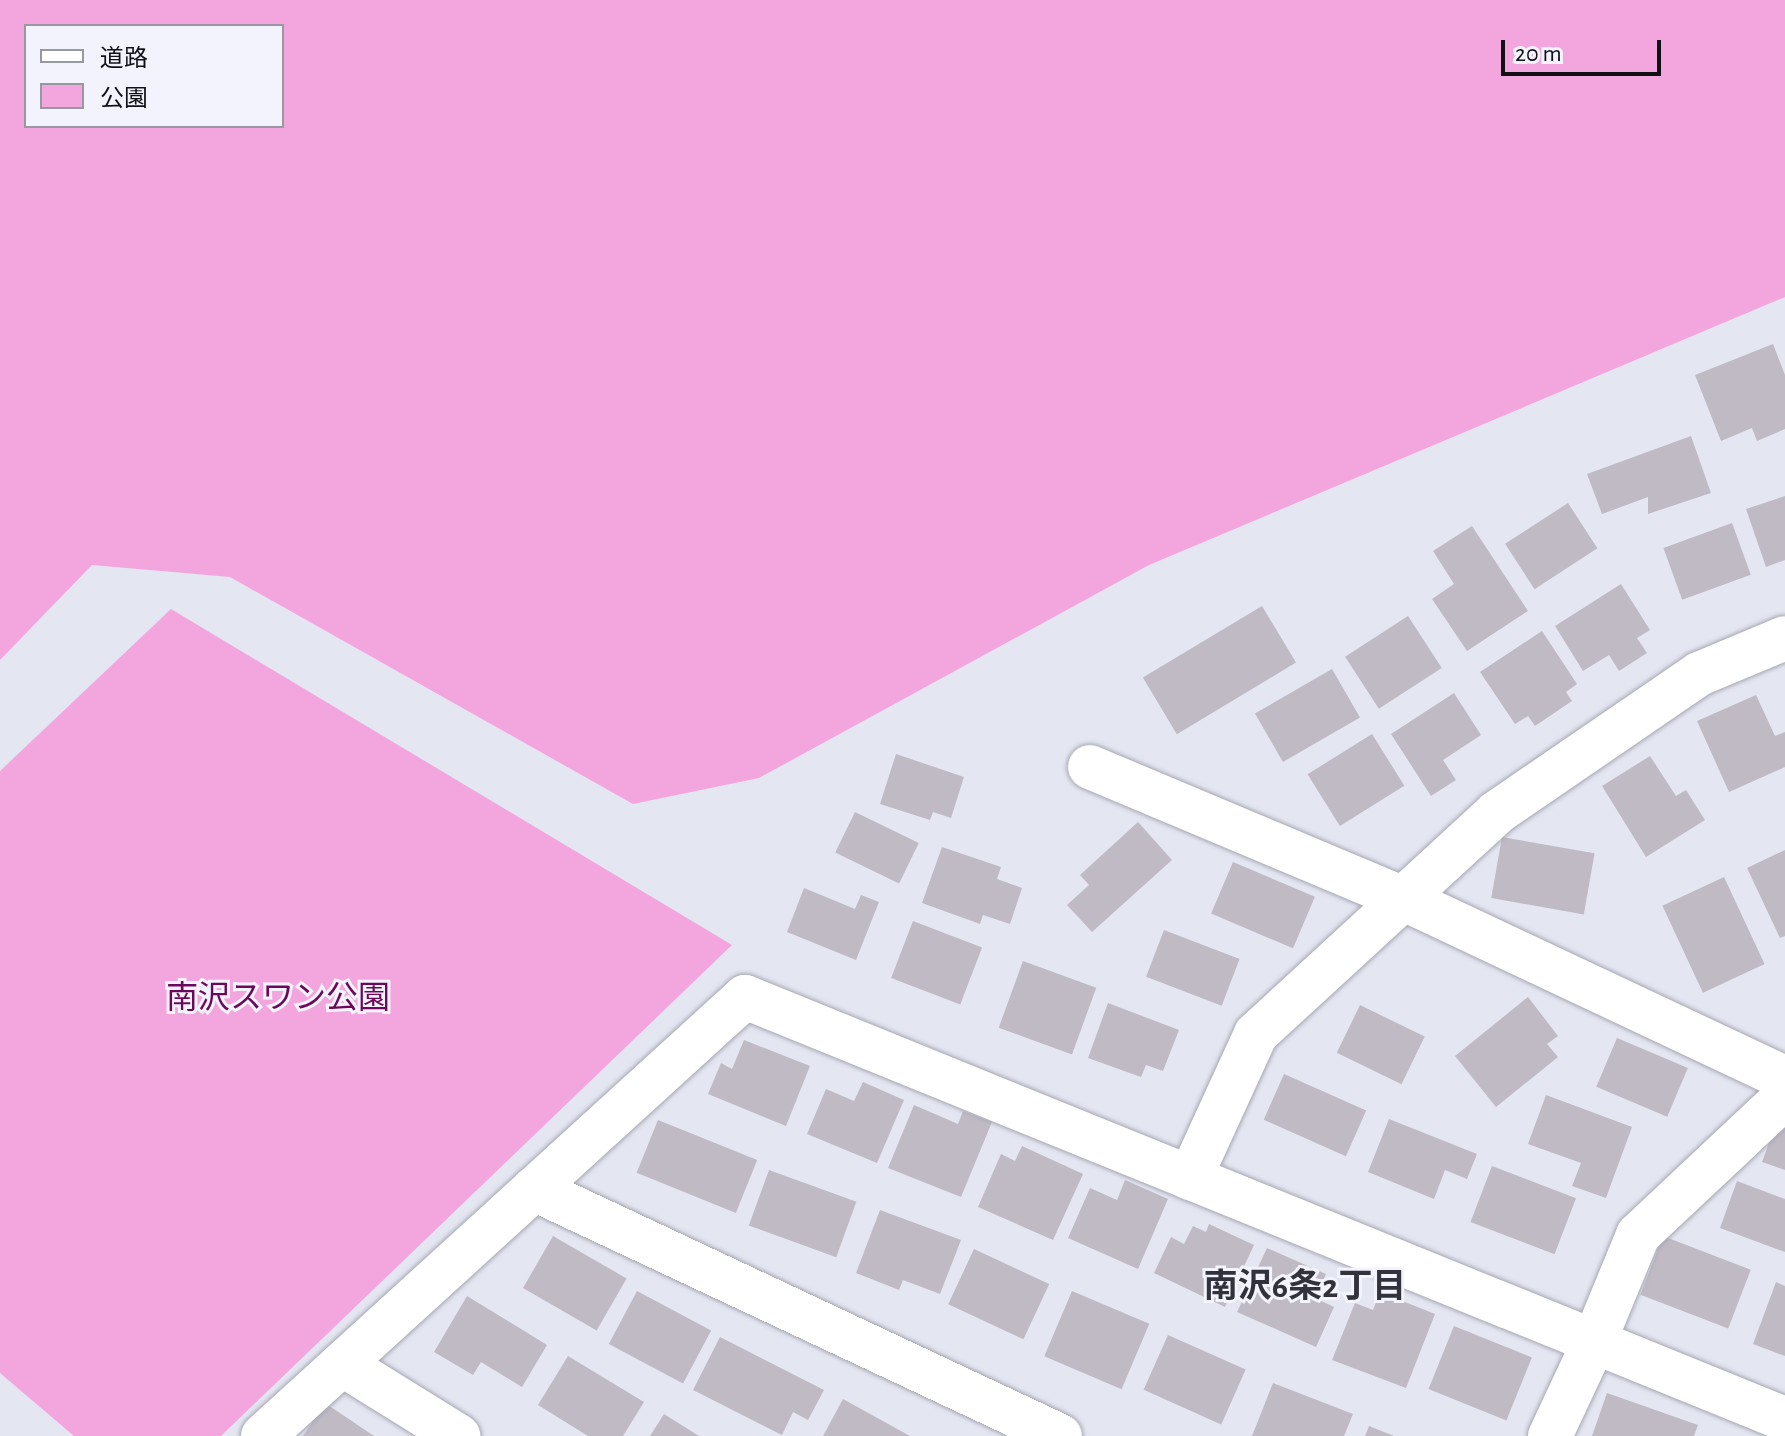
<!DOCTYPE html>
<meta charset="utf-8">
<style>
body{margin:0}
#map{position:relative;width:1785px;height:1436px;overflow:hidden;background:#e4e6f2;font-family:"Alegreya Sans","Noto Sans JP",sans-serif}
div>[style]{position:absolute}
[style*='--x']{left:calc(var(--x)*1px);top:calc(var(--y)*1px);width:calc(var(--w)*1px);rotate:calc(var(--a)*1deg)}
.green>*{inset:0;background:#f3a6dd}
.building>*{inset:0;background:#c0bac5;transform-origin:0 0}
.roads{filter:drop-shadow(0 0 2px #a5a7b2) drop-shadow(0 0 2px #a5a7b2)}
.minor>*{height:44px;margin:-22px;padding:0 22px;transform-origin:22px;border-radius:22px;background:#fff}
span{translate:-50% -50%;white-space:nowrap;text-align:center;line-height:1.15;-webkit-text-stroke:6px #f2f3fd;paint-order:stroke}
.park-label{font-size:32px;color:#6d075b}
.neighbourhood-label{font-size:34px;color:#31323c;font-weight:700}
.legend{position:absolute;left:24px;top:24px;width:260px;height:104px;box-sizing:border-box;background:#f2f3fd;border:2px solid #9899a0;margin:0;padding:10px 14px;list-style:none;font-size:24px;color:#111115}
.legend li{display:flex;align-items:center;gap:16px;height:40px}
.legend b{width:40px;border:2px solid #9899a0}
.scale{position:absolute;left:1501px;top:40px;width:160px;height:36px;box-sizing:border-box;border:4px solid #111115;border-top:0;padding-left:10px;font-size:24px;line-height:28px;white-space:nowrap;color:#111115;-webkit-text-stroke:6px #f2f3fd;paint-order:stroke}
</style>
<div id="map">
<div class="green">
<i style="clip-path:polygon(evenodd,0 0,1785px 0,1785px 297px,1149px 565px,759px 778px,633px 804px,230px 577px,92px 565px,0 660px,0 0,282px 26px,282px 126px,26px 126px,26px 26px,282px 26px)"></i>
<i style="clip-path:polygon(171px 609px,732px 945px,221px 1436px,74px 1436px,0 1373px,0 771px)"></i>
</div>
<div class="building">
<i style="clip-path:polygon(1773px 344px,1785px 375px,1785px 429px,1757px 441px,1752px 428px,1721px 441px,1695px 375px)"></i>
<i style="clip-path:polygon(1691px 436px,1711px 493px,1648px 514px,1648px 497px,1602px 514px,1587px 474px)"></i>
<i style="clip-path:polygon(1785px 496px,1785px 560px,1766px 567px,1746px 509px)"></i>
<i style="left:1568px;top:503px;width:54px;height:75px;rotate:57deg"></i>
<i style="left:1732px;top:523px;width:55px;height:73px;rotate:70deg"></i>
<i style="clip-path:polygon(1472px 526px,1528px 611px,1467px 651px,1432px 599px,1454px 584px,1433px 551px)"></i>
<i style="clip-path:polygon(1621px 584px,1650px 630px,1637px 638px,1647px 653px,1619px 671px,1609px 655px,1583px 671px,1555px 626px)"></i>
<i style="left:1262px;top:606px;width:66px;height:139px;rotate:59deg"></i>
<i style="left:1408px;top:616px;width:62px;height:75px;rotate:57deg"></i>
<i style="clip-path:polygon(1542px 631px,1577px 684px,1566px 692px,1572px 701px,1535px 726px,1528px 716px,1515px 724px,1480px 672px)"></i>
<i style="left:1332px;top:669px;width:56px;height:89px;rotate:60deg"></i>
<i style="clip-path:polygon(1454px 693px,1481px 735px,1443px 760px,1456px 780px,1431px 796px,1391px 734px)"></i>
<i style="clip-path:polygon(1756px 695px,1775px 736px,1785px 732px,1785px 767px,1729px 792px,1697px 721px)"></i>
<i style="left:1372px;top:734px;width:61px;height:76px;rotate:58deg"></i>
<i style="clip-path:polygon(896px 754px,964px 777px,951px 818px,933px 812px,930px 820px,880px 804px)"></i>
<i style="clip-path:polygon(1650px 756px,1676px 796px,1686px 790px,1705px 820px,1646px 857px,1602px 786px)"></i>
<i style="left:855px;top:812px;width:71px;height:45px;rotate:26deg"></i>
<i style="clip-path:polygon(1138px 822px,1172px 860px,1092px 932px,1067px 905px,1089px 885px,1080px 875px)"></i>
<i style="left:1502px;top:837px;width:94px;height:62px;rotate:10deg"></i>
<i style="clip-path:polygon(942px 847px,1001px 867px,997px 879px,1022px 888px,1010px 924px,983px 915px,980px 924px,922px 903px)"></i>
<i style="clip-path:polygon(1785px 850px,1785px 936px,1780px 938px,1747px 868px)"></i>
<i style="left:1233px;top:862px;width:89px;height:56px;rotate:23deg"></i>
<i style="left:1724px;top:877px;width:96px;height:68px;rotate:65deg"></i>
<i style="clip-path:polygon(804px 888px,855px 909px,861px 895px,879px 902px,856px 960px,787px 932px)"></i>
<i style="left:913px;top:921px;width:74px;height:61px;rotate:21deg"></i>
<i style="left:1164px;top:930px;width:81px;height:50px;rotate:21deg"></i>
<i style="left:1023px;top:961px;width:78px;height:71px;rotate:20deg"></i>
<i style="clip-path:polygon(1528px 997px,1558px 1036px,1547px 1044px,1558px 1057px,1496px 1107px,1455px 1056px)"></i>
<i style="clip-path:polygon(1108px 1003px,1179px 1030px,1163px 1071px,1146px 1065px,1141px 1077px,1088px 1058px)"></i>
<i style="left:1360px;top:1005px;width:72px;height:53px;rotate:26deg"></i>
<i style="left:1617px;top:1038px;width:77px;height:53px;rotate:23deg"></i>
<i style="clip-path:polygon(744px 1040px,810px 1066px,786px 1126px,708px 1094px,721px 1063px,732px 1069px)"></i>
<i style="left:1284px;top:1074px;width:90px;height:50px;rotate:24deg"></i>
<i style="clip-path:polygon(863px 1082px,904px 1100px,877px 1163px,807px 1134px,826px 1089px,854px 1101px)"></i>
<i style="clip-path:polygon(1546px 1095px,1632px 1127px,1606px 1198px,1572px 1186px,1581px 1163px,1528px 1144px)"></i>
<i style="clip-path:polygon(914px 1105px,958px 1124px,963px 1111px,992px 1122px,961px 1197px,888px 1168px)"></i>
<i style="clip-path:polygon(1389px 1119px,1477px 1154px,1467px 1179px,1445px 1170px,1434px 1199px,1368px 1172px)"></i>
<i style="left:658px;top:1120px;width:107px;height:57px;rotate:22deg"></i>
<i style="clip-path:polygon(1776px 1124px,1785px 1127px,1785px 1170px,1762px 1162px)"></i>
<i style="clip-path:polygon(1022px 1146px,1083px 1174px,1053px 1240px,978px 1207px,1001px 1154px,1015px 1161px)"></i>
<i style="left:1492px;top:1166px;width:90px;height:60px;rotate:21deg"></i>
<i style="left:769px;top:1170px;width:93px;height:59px;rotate:20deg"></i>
<i style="clip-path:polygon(1125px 1180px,1168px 1199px,1138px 1269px,1068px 1238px,1090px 1188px,1117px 1200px)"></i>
<i style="clip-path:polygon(1737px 1181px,1785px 1199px,1785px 1252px,1720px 1228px)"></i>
<i style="clip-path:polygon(880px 1210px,961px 1240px,940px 1294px,903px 1280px,899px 1290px,856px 1273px)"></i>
<i style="clip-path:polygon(1209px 1224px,1254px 1245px,1225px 1307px,1154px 1273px,1171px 1237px,1184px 1244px,1193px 1226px,1206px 1232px)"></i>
<i style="left:553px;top:1236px;width:85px;height:60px;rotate:30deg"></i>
<i style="left:1663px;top:1236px;width:94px;height:63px;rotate:21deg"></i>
<i style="clip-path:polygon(1267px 1248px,1326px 1274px,1315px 1298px,1334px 1307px,1316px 1347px,1237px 1312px)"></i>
<i style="left:974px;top:1249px;width:83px;height:61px;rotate:25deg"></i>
<i style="clip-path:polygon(1776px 1282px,1785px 1286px,1785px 1356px,1753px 1344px)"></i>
<i style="left:637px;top:1291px;width:84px;height:60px;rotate:28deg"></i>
<i style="left:1072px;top:1291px;width:84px;height:71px;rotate:23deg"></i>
<i style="clip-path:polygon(1380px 1292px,1435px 1314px,1406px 1388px,1332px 1360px,1355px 1303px,1373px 1310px)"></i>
<i style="clip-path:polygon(467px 1296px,547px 1345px,522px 1387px,481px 1362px,473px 1375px,434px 1352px)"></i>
<i style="left:1454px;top:1326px;width:84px;height:68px;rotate:22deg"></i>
<i style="left:1168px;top:1335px;width:85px;height:60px;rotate:24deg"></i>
<i style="clip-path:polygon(720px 1337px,824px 1390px,808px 1420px,793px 1412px,782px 1435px,693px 1390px)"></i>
<i style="clip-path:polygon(568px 1356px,644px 1402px,623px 1436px,588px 1436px,538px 1405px)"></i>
<i style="clip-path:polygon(1273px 1383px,1353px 1414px,1344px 1436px,1252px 1436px)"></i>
<i style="clip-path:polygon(1607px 1393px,1698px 1425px,1694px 1436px,1592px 1436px)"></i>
<i style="clip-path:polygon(843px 1399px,910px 1436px,823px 1436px)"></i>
<i style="clip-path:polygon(325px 1403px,374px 1436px,303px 1436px)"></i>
<i style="clip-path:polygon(664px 1414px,699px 1436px,650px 1436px)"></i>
<i style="clip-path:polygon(1369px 1426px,1394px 1436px,1365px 1436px)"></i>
</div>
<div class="roads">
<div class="minor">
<i style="--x:1090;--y:767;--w:338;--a:22.8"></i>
<i style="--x:1402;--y:898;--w:423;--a:25.2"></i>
<i style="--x:1190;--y:1178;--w:158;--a:-65.4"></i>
<i style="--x:1256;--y:1034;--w:326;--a:-42.6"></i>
<i style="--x:1496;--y:813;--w:246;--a:-34.4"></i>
<i style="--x:1699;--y:674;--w:93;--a:-22.7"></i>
<i style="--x:534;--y:1189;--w:581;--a:25.15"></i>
<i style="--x:342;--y:1364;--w:137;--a:31.8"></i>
<i style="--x:263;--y:1436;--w:652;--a:-42.33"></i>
<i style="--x:745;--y:997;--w:1122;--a:22.09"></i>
<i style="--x:1550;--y:1436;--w:104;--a:-64.9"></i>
<i style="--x:1594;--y:1342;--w:116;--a:-67.6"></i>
<i style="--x:1638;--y:1235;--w:202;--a:-43.2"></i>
</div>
</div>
<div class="park-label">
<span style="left:278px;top:998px">南沢スワン公園</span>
</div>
<div class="neighbourhood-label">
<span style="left:1305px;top:1288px">南沢6条2丁目</span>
</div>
<ul class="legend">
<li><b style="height:10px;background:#fff"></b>道路</li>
<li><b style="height:22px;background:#f3a6dd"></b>公園</li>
</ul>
<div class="scale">20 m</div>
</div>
